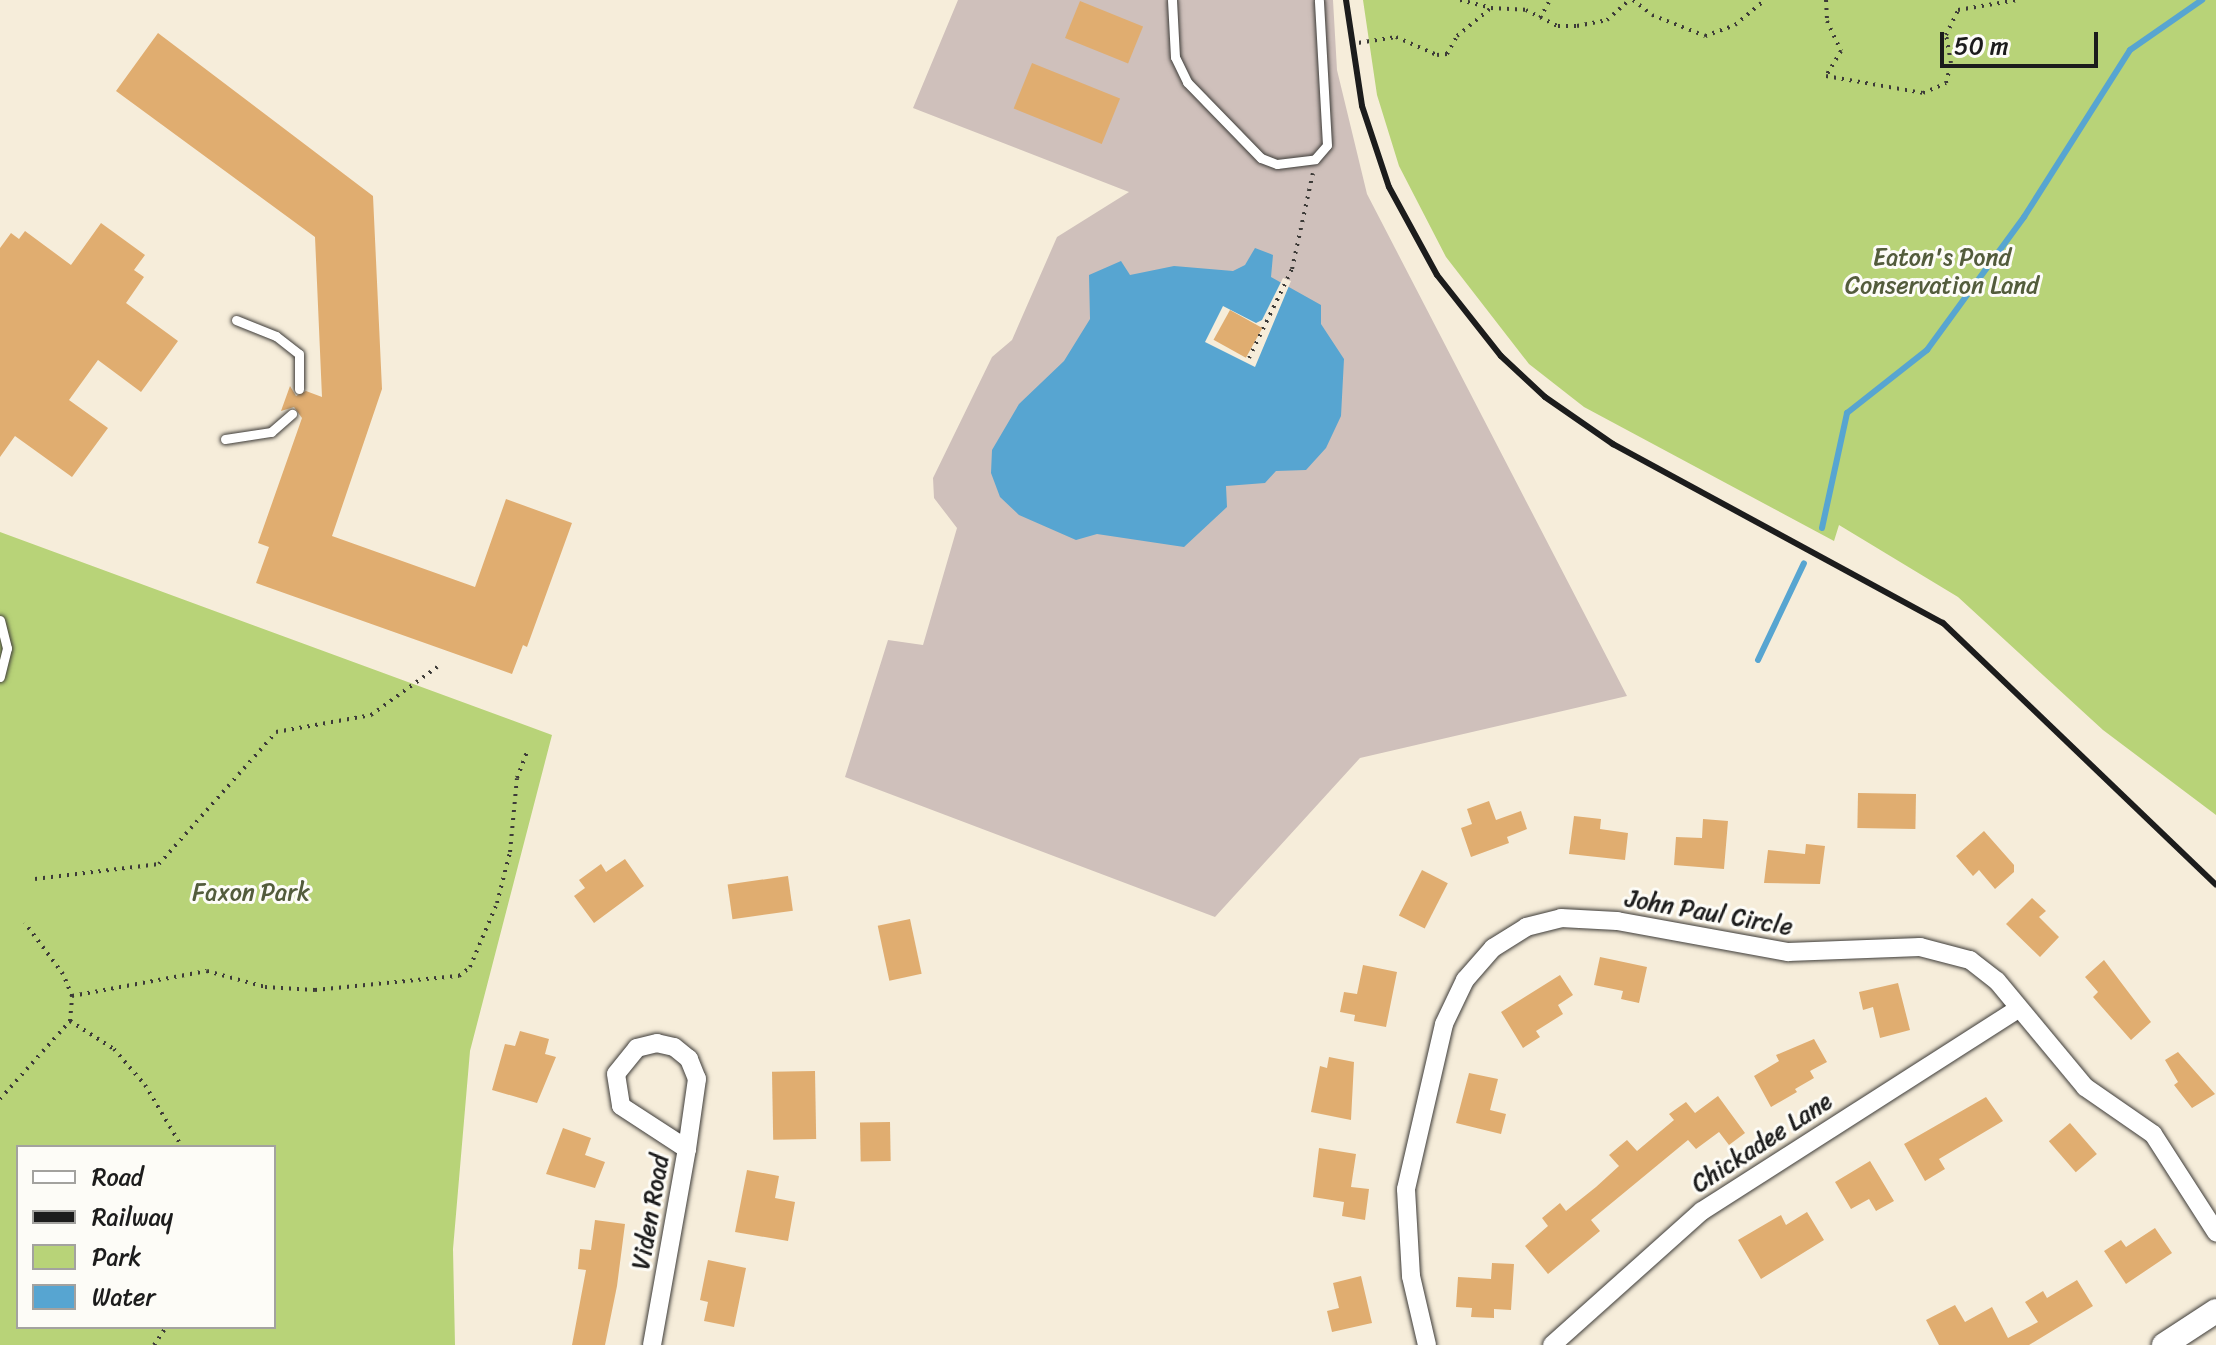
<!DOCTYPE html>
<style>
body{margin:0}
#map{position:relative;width:2216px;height:1345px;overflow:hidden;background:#f6edda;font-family:Sriracha,sans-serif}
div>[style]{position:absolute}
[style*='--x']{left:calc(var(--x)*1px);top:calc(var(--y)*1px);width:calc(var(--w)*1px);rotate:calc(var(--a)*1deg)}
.industrial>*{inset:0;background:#cfc0bb}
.green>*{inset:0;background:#b8d378}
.water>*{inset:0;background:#57a5d1}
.pier>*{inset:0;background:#f6edda}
.stream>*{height:6px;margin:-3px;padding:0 3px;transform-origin:3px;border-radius:3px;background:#57a5d1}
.building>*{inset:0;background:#e0ad70;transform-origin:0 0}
.path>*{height:4px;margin-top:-2px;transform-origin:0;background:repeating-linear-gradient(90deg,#3d3b38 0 2px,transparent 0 8px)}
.roads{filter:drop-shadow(0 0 2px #3d3b38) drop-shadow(0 0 2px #3d3b38)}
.service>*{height:9px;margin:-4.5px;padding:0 4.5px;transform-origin:4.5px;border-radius:4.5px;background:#fff}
.minor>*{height:18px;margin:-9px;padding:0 9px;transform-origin:9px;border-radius:9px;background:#fff}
.secondary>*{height:24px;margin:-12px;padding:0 12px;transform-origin:12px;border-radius:12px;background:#fff}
.rail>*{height:6px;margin:-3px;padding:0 3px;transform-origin:3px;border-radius:3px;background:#1c1c1c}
span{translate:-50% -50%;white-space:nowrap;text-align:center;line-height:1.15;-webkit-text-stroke:6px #fdfcf7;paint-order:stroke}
.park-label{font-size:24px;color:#535c3c}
.street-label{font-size:24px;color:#1c1c1c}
.legend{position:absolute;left:16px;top:1145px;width:260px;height:184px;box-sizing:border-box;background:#fdfcf7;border:2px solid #a3a29f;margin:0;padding:10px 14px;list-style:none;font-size:24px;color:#1c1c1c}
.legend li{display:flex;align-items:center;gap:16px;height:40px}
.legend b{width:40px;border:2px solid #a3a29f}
.scale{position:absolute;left:1940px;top:32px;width:158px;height:36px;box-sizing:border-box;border:4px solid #1c1c1c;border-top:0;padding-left:10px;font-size:24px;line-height:28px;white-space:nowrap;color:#1c1c1c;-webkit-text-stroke:6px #fdfcf7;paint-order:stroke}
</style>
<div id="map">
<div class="industrial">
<i style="clip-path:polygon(958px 0,1333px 0,1337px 70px,1367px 194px,1627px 696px,1360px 758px,1215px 917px,845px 777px,888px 640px,923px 645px,957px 528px,934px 498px,933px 478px,992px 357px,1012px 340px,1057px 237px,1129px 192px,913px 108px)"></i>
</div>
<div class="green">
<i style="clip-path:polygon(1363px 0,2216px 0,2216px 815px,2103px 730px,1958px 597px,1839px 525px,1834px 541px,1584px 407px,1529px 364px,1446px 257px,1399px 166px,1377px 95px)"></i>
<i style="clip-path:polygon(evenodd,0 532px,552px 735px,470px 1051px,453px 1249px,455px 1345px,0 1345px,0 532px,18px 1147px,274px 1147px,274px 1327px,18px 1327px,18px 1147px)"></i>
</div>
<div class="water">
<i style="clip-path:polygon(1255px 248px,1273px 255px,1271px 277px,1321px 305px,1321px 324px,1344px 359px,1341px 416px,1326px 448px,1306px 470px,1276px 471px,1265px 483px,1226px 486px,1227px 507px,1184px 547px,1097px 534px,1076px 540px,1019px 515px,1000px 497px,991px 473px,992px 450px,1019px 404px,1064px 361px,1090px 319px,1089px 275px,1121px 261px,1130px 275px,1174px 266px,1233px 271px,1245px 265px)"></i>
</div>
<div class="pier">
<i style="clip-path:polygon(1283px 278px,1291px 281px,1255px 367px,1205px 342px,1223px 306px,1256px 323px,1262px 320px)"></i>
</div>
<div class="stream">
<i style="--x:1822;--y:528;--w:118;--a:-77.7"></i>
<i style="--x:1847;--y:413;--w:102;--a:-38.2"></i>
<i style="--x:1927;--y:350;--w:165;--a:-53.9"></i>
<i style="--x:2024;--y:217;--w:198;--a:-57.6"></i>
<i style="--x:2130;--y:50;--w:88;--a:-34.8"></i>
<i style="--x:1758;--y:660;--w:107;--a:-64.6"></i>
</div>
<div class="building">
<i style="left:1080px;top:1px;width:68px;height:40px;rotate:22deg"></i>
<i style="clip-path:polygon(158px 33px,373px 196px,382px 389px,332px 536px,475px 587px,506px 499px,572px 523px,527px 647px,523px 645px,512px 674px,256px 583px,269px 547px,258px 543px,302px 418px,294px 407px,281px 411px,290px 386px,296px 396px,306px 391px,322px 397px,315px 237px,116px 91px)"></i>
<i style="left:1032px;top:63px;width:95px;height:49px;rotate:22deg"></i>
<i style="clip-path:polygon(101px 223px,145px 255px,134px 270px,144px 277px,126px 303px,178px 341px,141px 392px,98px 360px,69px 400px,108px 428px,72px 477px,15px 436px,0 457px,0 248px,11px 233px,19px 239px,25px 231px,71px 265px)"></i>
<i style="left:1230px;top:310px;width:37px;height:34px;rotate:29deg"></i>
<i style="left:1858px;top:793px;width:58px;height:35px;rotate:1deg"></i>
<i style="clip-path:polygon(1489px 801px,1496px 820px,1521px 811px,1527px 829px,1507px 837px,1509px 843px,1471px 857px,1461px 828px,1472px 824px,1467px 809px)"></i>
<i style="clip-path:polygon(1574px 816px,1601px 819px,1600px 829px,1628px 833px,1625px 860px,1569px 854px)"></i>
<i style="clip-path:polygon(1703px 819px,1728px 821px,1724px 869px,1674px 865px,1676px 837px,1702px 838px)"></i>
<i style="clip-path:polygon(1984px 831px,2014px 865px,2014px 872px,1995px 889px,1979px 870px,1973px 876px,1956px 856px)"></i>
<i style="clip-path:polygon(1806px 844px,1825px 846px,1820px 884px,1764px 883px,1768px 850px,1805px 854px)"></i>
<i style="clip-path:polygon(625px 859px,644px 886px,594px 923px,574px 896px,585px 888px,579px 880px,601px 864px,606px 872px)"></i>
<i style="left:1422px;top:870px;width:29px;height:51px;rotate:27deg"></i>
<i style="left:788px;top:876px;width:35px;height:61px;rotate:82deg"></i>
<i style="clip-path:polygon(2032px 898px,2046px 911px,2039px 917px,2059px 937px,2040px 957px,2006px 924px)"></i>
<i style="left:910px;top:919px;width:56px;height:33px;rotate:78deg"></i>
<i style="clip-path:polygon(1600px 957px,1647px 967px,1639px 1003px,1621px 999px,1623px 991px,1594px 985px)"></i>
<i style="clip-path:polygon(2104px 960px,2151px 1022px,2131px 1040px,2093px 997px,2098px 992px,2085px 977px)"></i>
<i style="clip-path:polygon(1363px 965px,1397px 972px,1386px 1027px,1354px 1021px,1355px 1015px,1340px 1012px,1344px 992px,1357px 994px)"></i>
<i style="clip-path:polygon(1560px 975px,1573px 995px,1558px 1005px,1563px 1014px,1536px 1031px,1540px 1037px,1523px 1048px,1501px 1012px)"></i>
<i style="clip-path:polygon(1898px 983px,1910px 1030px,1880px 1038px,1873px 1007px,1863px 1010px,1859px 992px)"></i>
<i style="clip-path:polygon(520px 1031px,549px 1039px,545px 1054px,556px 1057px,537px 1103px,492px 1090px,505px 1044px,515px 1046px)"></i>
<i style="clip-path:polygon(1814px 1039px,1827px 1062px,1810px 1071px,1814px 1078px,1795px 1089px,1797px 1092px,1771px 1107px,1754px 1076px,1779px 1061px,1776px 1055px)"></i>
<i style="clip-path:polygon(2178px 1052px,2215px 1094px,2192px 1108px,2174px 1085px,2178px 1082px,2165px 1060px)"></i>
<i style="clip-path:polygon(1329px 1057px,1354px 1062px,1351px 1120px,1311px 1112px,1320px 1066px,1327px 1068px)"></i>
<i style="left:815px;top:1071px;width:68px;height:43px;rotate:89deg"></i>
<i style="clip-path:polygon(1469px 1073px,1498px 1079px,1490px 1110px,1506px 1114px,1501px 1134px,1456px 1123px)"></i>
<i style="clip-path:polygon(1718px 1096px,1745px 1133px,1729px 1145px,1719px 1132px,1696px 1149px,1688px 1140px,1591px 1220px,1600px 1231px,1548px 1274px,1525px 1246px,1548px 1226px,1542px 1218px,1560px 1203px,1566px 1211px,1596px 1187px,1619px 1166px,1609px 1155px,1627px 1140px,1637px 1151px,1674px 1120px,1669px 1114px,1686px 1102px,1695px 1113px)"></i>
<i style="clip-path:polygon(1986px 1097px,2003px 1121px,1939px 1159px,1945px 1169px,1925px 1181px,1904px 1144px)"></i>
<i style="left:890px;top:1122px;width:39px;height:30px;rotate:89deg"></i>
<i style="left:2070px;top:1123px;width:41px;height:28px;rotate:49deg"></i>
<i style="clip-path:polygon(563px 1128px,591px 1138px,585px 1155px,605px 1162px,595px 1188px,546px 1174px)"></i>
<i style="clip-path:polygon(1319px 1148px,1356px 1154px,1351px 1187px,1369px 1189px,1365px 1220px,1342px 1216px,1344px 1202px,1313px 1197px)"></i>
<i style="clip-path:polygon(1870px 1161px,1894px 1201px,1876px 1211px,1869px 1199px,1851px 1209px,1835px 1182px)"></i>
<i style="clip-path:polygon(747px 1170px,779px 1176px,775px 1198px,795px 1202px,788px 1241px,735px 1232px)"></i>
<i style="clip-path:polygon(1807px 1212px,1824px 1240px,1761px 1279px,1738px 1240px,1781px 1215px,1786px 1225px)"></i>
<i style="clip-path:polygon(595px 1220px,625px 1224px,617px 1286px,605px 1345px,572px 1345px,586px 1270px,578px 1269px,580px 1249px,591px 1250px)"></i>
<i style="clip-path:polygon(2155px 1228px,2172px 1253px,2126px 1284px,2104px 1251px,2121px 1240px,2126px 1247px)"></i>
<i style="clip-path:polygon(708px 1260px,746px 1268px,734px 1327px,704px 1321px,708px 1302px,700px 1300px)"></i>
<i style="clip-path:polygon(1492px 1263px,1514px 1264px,1511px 1310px,1494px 1309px,1494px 1318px,1471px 1317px,1472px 1308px,1456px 1307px,1458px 1277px,1491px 1279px)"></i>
<i style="clip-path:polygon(1361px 1276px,1372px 1323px,1332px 1332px,1327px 1311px,1339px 1308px,1333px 1283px)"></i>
<i style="clip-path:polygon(2077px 1280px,2093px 1306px,2029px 1345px,1939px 1345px,1926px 1320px,1955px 1305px,1965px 1322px,1992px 1307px,2008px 1338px,2038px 1322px,2025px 1302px,2043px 1291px,2047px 1298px)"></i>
</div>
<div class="path">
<i style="--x:1460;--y:0;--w:32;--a:14"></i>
<i style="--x:1633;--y:0;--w:24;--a:38"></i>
<i style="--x:1652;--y:15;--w:57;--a:21.6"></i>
<i style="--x:1705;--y:36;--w:32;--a:-20"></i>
<i style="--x:1735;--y:25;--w:39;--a:-40"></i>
<i style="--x:1826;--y:0;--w:21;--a:87"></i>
<i style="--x:1827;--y:21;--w:33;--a:65"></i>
<i style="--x:1841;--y:51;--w:29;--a:121"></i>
<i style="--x:1826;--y:76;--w:98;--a:9.9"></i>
<i style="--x:1923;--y:93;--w:25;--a:-23"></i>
<i style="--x:1946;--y:83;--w:21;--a:-76"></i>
<i style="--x:1951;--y:63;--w:28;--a:-100"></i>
<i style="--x:1946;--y:35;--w:28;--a:-64"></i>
<i style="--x:1958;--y:10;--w:60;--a:-9.6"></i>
<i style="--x:1540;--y:18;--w:21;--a:-61"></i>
<i style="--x:1351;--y:44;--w:46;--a:-8.8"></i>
<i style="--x:1396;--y:37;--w:45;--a:23.7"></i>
<i style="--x:1437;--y:55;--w:10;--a:-6"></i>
<i style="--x:1447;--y:54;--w:21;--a:-61"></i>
<i style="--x:1457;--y:36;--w:44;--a:-39.5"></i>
<i style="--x:1491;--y:8;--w:35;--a:3"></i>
<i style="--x:1526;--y:10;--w:36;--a:27"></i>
<i style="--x:1558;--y:26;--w:19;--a:0"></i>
<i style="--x:1577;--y:26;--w:31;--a:-11"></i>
<i style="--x:1607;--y:20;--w:30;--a:-42"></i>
<i style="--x:1249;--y:358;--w:99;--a:-64.2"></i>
<i style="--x:1292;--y:269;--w:98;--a:-77.7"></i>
<i style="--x:35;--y:879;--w:125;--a:-6.9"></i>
<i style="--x:159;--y:864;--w:176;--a:-48.4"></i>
<i style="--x:276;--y:732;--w:97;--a:-10.1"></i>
<i style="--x:371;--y:715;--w:82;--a:-36"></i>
<i style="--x:72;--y:996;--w:137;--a:-10.5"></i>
<i style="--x:207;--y:971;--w:60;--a:15.4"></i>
<i style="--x:265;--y:987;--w:50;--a:3.4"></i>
<i style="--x:315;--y:990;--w:145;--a:-5.6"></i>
<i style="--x:459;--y:976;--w:14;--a:-39"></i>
<i style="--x:470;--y:967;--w:69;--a:-67.1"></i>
<i style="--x:497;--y:903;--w:53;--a:-75.7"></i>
<i style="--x:510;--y:852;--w:74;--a:-84.6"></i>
<i style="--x:517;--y:778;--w:30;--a:-69"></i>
<i style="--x:70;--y:1021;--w:52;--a:32.5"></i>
<i style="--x:114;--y:1049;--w:48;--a:49.3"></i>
<i style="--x:145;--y:1085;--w:72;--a:59.2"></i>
<i style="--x:0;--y:1099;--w:105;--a:-48.1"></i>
<i style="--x:70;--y:1021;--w:25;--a:-85"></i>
<i style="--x:72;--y:996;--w:24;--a:-112"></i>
<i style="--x:63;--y:974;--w:64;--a:-126.7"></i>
<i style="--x:154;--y:1345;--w:22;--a:-56"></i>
</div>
<div class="roads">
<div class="service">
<i style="--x:1172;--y:0;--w:57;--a:87"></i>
<i style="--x:1175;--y:57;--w:28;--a:64"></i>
<i style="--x:1187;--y:82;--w:106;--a:45.8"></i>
<i style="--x:1261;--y:158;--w:17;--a:21"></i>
<i style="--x:1277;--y:164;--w:38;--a:-7"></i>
<i style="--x:1315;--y:159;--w:18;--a:-49"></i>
<i style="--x:1327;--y:145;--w:145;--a:-93.2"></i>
<i style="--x:236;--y:320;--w:43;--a:21.8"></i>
<i style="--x:276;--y:336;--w:29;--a:38"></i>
<i style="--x:299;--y:354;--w:35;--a:90"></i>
<i style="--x:225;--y:439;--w:47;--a:-8.7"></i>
<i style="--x:271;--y:432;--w:28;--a:-41"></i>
<i style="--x:0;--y:620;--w:29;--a:76"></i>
<i style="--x:7;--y:648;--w:30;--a:104"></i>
</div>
<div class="minor">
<i style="--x:652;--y:1345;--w:199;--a:-79.9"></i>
<i style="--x:687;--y:1149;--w:71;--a:-81.9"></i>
<i style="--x:697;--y:1079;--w:22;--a:-112"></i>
<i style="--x:689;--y:1059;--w:19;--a:-141"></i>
<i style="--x:674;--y:1047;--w:17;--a:-167"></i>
<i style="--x:657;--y:1043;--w:21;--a:166"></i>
<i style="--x:637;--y:1048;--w:33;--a:129"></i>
<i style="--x:616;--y:1074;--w:32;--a:81"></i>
<i style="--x:621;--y:1106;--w:79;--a:33.1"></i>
<i style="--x:1427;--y:1345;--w:71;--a:-103.1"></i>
<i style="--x:1411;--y:1276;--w:87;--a:-93.3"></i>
<i style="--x:1406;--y:1189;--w:169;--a:-77"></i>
<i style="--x:1444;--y:1024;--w:49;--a:-64.5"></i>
<i style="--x:1465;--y:980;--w:43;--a:-48.8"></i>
<i style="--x:1493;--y:948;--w:39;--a:-32"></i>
<i style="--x:1526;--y:927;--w:36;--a:-14"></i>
<i style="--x:1561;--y:918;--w:56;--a:3.1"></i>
<i style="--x:1617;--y:921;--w:174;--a:10.3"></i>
<i style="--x:1788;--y:952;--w:132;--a:-2.2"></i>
<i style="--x:1920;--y:947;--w:52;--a:14.6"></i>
<i style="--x:1970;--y:960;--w:34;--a:38"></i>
<i style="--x:1997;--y:981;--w:138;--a:50.3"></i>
<i style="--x:2085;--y:1087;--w:83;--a:34.7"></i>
<i style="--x:2153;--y:1134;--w:117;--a:57.3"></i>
<i style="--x:1552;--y:1345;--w:201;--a:-41.8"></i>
<i style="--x:1702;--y:1211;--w:376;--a:-32.6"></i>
</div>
<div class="secondary">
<i style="--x:2164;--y:1345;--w:62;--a:-33.2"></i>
</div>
</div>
<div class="rail">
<i style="--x:1346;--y:0;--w:107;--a:81.4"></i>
<i style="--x:1362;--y:106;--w:85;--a:71.6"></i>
<i style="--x:1389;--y:187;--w:100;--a:61.4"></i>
<i style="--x:1437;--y:275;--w:103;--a:51.7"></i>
<i style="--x:1501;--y:356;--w:60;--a:43"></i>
<i style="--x:1545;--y:397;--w:83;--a:34.7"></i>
<i style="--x:1613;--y:444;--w:375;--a:28.5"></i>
<i style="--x:1943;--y:623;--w:378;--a:43.8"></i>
</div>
<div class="park-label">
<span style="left:1942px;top:272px">Eaton's Pond<br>Conservation Land</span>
<span style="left:251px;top:893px">Faxon Park</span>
</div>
<div class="street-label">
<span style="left:1709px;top:913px;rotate:10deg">John Paul Circle</span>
<span style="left:1762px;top:1143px;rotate:-33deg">Chickadee Lane</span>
<span style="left:651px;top:1212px;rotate:-80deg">Viden Road</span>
</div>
<ul class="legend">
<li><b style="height:10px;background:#fff"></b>Road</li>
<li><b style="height:10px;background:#1c1c1c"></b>Railway</li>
<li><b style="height:22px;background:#b8d378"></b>Park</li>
<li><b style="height:22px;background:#57a5d1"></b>Water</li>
</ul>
<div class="scale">50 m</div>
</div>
